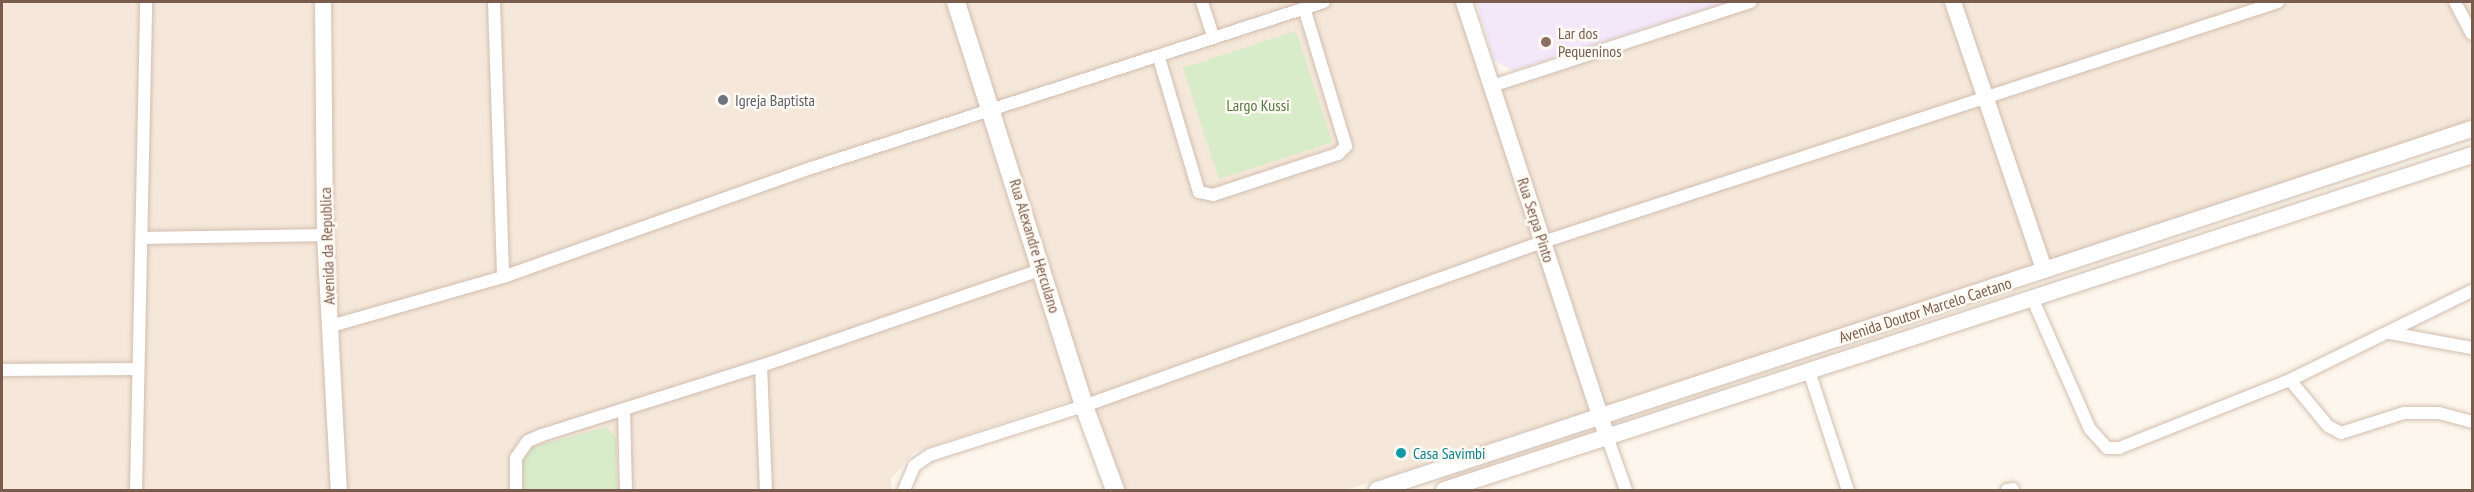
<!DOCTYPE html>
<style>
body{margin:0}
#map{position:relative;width:2474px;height:492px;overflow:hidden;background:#fdf6ec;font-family:"PT Sans Narrow",sans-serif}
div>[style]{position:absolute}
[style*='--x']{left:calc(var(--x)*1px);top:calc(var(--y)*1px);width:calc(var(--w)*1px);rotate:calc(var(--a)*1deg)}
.residential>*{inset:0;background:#f5e8da}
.education>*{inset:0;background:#f3e8fa}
.green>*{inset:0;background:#d8ecc9;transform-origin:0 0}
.roads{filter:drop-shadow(0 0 2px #d1beb0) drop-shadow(0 0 2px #d1beb0)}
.minor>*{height:12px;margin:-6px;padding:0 6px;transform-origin:6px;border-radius:6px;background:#fff}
.tertiary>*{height:16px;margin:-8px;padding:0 8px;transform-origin:8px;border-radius:8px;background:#fff}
.secondary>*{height:18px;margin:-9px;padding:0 9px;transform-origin:9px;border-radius:9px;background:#fff}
.dots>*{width:16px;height:16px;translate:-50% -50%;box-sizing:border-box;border:3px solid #fffaf3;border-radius:50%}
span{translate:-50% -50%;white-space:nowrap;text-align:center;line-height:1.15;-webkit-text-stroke:5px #fffaf3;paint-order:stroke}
.education-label{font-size:16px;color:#785e54}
.left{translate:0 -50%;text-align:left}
.worship-label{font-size:16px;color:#5b616d}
.park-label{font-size:16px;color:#537a41}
.street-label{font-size:16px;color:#7a5c4d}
.culture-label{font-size:16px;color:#0d838f}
.frame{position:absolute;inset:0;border:3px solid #7a5c4d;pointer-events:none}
</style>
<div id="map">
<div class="residential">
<i style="clip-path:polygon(2px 2px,1464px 2px,1492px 86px,1751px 2px,2472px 2px,2472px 122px,1347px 490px,1115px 490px,1081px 397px,914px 452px,891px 479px,892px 490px,2px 490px)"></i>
</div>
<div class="education">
<i style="clip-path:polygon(1476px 2px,1728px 2px,1513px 71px,1494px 60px)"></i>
</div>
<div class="green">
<i style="left:1296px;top:31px;width:117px;height:119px;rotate:72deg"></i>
<i style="clip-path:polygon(606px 427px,616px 437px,618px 490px,524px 490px,521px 460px,528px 448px)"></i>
</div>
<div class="roads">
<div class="minor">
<i style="--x:494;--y:2;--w:275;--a:88.1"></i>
<i style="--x:1202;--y:2;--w:38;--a:72"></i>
<i style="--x:2455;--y:2;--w:36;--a:62"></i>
<i style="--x:1159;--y:58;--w:140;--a:73.4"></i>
<i style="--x:1199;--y:192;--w:14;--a:12"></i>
<i style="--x:1213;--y:195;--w:132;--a:-18.2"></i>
<i style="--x:1338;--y:154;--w:11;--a:-45"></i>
<i style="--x:1346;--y:146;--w:144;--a:-106.9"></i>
<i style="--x:1492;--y:86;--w:272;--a:-18"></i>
<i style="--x:144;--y:238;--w:181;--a:-0.9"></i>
<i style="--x:2033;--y:300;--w:141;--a:66.2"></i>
<i style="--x:2090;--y:429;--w:25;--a:48"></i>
<i style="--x:2107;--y:448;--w:12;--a:0"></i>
<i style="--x:2119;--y:448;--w:184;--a:-21.7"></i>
<i style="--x:2290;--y:380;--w:203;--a:-26.1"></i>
<i style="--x:331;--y:326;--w:179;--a:-15.9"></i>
<i style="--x:503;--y:277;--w:327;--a:-19.5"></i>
<i style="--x:811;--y:168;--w:539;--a:-17.93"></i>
<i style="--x:2390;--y:333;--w:83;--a:10.4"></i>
<i style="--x:761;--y:366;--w:124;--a:87.7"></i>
<i style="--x:2;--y:370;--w:135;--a:-0.4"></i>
<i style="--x:1809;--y:371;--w:125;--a:71.9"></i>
<i style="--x:2290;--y:380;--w:60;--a:50.4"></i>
<i style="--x:2328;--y:426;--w:15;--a:28"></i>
<i style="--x:2341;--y:433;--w:66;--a:-17.6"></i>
<i style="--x:2404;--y:413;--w:35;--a:0"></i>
<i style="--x:2439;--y:413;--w:34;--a:15"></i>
<i style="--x:624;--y:409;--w:81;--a:88.6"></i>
<i style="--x:1608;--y:439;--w:54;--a:70.6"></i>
<i style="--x:136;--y:490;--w:488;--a:-88.8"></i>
<i style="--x:516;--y:490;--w:32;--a:-90"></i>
<i style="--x:516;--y:458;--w:21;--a:-55"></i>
<i style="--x:528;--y:441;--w:15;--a:-23"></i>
<i style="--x:542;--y:435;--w:230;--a:-17.5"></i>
<i style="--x:761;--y:366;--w:297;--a:-19"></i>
<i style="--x:904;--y:490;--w:26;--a:-67"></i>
<i style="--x:914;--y:466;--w:19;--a:-35"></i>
<i style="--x:930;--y:455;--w:162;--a:-17.7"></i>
<i style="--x:1084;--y:406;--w:487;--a:-19.7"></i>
<i style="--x:1543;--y:242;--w:773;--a:-18.08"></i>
<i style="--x:2007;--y:490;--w:6;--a:-9"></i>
</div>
<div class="tertiary">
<i style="--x:323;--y:2;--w:233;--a:89.5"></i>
<i style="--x:325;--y:235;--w:255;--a:86.9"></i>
<i style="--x:1464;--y:2;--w:460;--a:71.8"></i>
<i style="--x:1953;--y:2;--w:283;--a:71.2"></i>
<i style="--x:1377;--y:490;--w:1153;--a:-18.25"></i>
<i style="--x:1444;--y:490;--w:1081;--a:-18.05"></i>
</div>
<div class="secondary">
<i style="--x:956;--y:2;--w:424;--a:72.4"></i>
<i style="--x:1084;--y:406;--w:90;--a:69.7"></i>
</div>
</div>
<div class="dots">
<i style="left:1546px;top:42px;background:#8d6e63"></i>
<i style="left:723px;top:100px;background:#6b7280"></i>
<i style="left:1401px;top:453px;background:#0f9aa8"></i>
</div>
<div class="education-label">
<span class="left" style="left:1558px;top:42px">Lar dos<br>Pequeninos</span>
</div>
<div class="worship-label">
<span class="left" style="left:735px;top:100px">Igreja Baptista</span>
</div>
<div class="park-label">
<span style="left:1258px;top:105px">Largo Kussi</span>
</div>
<div class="street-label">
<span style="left:1536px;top:220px;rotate:72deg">Rua Serpa Pinto</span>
<span style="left:327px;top:246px;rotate:-92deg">Avenida da Republica</span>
<span style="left:1035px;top:246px;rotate:73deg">Rua Alexandre Herculano</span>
<span style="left:1925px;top:310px;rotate:-18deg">Avenida Doutor Marcelo Caetano</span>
</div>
<div class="culture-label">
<span class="left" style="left:1413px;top:453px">Casa Savimbi</span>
</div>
<div class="frame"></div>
</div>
